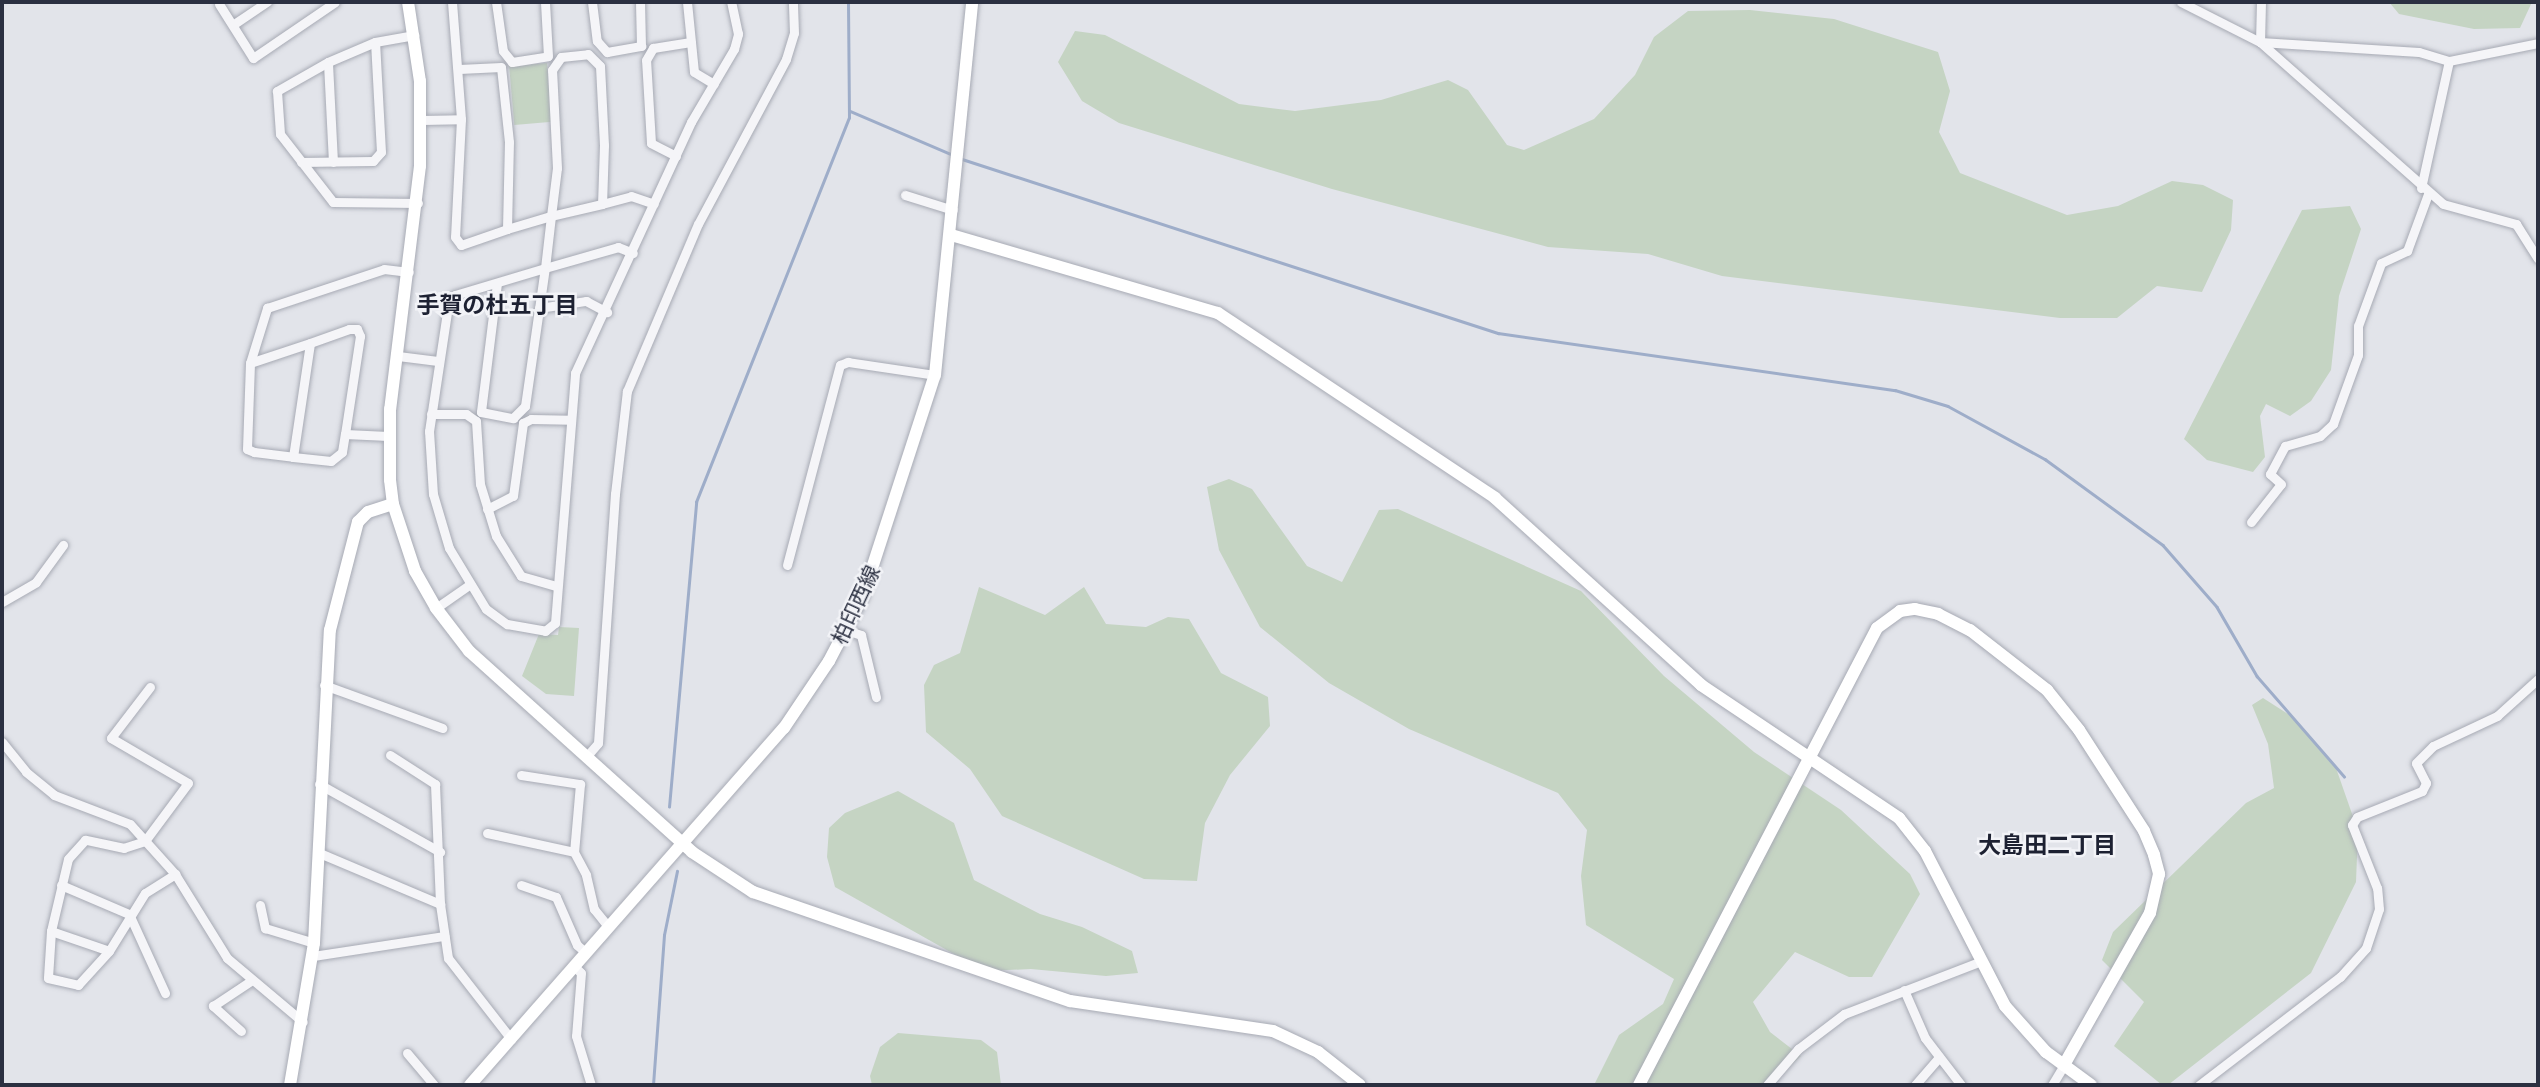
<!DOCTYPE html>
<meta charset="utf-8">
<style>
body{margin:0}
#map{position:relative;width:2540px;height:1087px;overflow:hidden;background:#e2e4ea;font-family:"PT Sans Narrow","Noto Sans JP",sans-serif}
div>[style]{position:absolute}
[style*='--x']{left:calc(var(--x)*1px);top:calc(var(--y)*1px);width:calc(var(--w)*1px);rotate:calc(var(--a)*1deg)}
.green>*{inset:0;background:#c5d4c3;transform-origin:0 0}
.stream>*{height:2.5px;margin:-1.25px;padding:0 1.25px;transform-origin:1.25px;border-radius:1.25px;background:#9eadc9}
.roads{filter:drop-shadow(0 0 2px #a7aab4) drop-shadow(0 0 2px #a7aab4)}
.street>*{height:9px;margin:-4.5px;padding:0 4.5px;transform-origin:4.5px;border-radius:4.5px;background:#f5f5f8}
.secondary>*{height:12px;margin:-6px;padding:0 6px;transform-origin:6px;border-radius:6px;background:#fff}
span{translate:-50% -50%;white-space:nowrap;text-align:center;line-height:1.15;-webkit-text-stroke:5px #f2f3f7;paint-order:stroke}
.street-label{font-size:21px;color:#2b3041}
.neighbourhood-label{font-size:23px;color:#1d2132;font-weight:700}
.frame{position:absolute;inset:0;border:4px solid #2b3041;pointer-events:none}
</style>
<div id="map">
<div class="green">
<i style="clip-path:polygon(2389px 2px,2532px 2px,2520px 28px,2474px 29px,2399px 14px)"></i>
<i style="clip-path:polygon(1750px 10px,1834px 19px,1938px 52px,1950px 91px,1939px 132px,1960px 173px,2067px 215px,2118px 206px,2172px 181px,2203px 185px,2233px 200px,2231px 230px,2202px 292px,2157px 286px,2117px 318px,2060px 318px,1722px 276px,1648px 254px,1548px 247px,1332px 189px,1119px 123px,1082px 101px,1058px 62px,1075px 31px,1105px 35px,1239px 104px,1295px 111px,1381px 100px,1448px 80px,1468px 90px,1507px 145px,1524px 150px,1594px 119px,1635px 75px,1654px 37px,1688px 11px)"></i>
<i style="left:547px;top:63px;width:59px;height:38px;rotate:85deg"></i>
<i style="clip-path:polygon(2350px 206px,2361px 229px,2339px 296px,2331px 370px,2311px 401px,2290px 416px,2266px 404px,2260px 416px,2265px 457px,2253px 472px,2207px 460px,2184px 439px,2302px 210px)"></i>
<i style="clip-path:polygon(1229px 479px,1252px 489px,1307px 566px,1342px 582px,1379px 510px,1398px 509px,1581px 591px,1664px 676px,1754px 752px,1841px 810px,1910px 874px,1920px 894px,1872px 977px,1849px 977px,1795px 952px,1753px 1002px,1770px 1032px,1801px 1056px,1770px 1085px,1594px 1085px,1619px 1035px,1663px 1004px,1674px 979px,1586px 925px,1581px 876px,1587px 830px,1558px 793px,1409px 729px,1329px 683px,1260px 627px,1219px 550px,1207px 487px)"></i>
<i style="clip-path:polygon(979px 587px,1045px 615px,1084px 587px,1106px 624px,1146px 627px,1168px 617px,1189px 619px,1221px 673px,1268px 697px,1270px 726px,1230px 775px,1205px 823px,1197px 881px,1144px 879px,1002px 816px,970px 769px,926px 732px,924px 685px,934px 665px,960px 653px)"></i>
<i style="clip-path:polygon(559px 627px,579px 628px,574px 696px,546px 694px,522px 676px,539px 634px,558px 635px)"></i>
<i style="clip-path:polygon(2263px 698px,2291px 716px,2336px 768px,2358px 831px,2356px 882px,2311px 973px,2168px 1085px,2162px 1085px,2114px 1046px,2144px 1002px,2102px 960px,2113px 932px,2246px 803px,2274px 788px,2268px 744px,2252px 705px)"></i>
<i style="clip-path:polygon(898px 791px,954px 823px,974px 880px,1040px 914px,1082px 927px,1132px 951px,1138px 973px,1106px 976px,1031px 969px,984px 971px,835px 887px,827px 857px,829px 828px,845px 813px)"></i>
<i style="clip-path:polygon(898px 1033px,981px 1040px,997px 1052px,1001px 1085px,872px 1085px,870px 1076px,880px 1047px)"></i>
</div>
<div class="stream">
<i style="--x:850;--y:111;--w:112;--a:23.1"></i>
<i style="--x:959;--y:158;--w:567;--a:17.99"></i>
<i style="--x:1498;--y:333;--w:401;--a:8.2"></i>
<i style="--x:1895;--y:390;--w:55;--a:16.8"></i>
<i style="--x:1948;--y:406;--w:111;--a:28.7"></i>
<i style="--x:2045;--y:459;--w:146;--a:36.1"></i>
<i style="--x:2163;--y:545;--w:82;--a:48.9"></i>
<i style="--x:2217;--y:607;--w:80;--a:59.9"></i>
<i style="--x:2257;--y:676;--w:133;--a:49"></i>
<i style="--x:669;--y:807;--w:306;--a:-84.9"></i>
<i style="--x:696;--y:502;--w:413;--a:-68.3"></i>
<i style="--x:849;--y:118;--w:116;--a:-90.5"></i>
<i style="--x:653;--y:1085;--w:150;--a:-85.8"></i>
<i style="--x:664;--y:935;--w:65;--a:-78.5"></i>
</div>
<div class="roads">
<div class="street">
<i style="--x:452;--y:2;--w:117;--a:85.6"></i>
<i style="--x:461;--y:119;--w:118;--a:92.9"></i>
<i style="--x:455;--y:237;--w:10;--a:53"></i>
<i style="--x:461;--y:245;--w:49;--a:-19.2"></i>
<i style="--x:507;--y:229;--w:87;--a:-88.7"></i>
<i style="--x:509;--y:142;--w:75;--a:-96.1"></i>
<i style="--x:501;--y:67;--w:42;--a:177.3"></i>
<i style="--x:496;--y:2;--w:49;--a:81.9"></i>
<i style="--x:503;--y:51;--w:14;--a:51"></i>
<i style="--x:512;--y:62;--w:36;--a:-9"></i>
<i style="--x:548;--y:56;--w:54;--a:-93.2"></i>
<i style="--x:592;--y:2;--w:39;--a:83"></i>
<i style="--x:597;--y:41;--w:15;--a:48"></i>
<i style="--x:607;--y:52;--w:35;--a:-10"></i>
<i style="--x:641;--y:46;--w:44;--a:-91.3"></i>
<i style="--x:687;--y:2;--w:70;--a:84.3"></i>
<i style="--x:694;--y:72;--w:23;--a:31"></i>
<i style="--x:2181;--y:2;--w:89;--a:26.9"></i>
<i style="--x:2260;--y:42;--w:244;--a:41.5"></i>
<i style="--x:2443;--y:204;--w:76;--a:15.3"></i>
<i style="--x:2516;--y:224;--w:41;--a:57.8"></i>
<i style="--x:2261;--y:2;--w:40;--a:91.4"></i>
<i style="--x:2260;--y:42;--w:159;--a:3.6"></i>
<i style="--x:2419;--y:52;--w:31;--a:17"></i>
<i style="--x:219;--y:4;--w:64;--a:57.8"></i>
<i style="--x:253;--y:58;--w:99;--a:-34.3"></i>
<i style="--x:234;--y:24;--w:40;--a:-34"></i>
<i style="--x:328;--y:62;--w:51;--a:-23.1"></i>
<i style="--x:375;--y:42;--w:40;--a:-10"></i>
<i style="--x:422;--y:120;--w:39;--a:-1"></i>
<i style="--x:676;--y:156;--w:28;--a:-153"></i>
<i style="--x:651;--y:143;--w:83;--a:-93.4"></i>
<i style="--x:646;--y:60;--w:14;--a:-60"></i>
<i style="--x:653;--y:48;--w:38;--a:-9"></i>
<i style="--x:301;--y:162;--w:72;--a:-0.8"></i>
<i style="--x:373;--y:161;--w:12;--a:-48"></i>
<i style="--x:381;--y:152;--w:110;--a:-93.1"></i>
<i style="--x:333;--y:162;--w:100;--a:-92.9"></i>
<i style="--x:328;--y:62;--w:59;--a:150.4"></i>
<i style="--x:277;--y:91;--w:43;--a:86"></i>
<i style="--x:280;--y:134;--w:86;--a:52.1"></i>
<i style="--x:333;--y:202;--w:85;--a:0.7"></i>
<i style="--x:2421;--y:188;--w:130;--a:-77.6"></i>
<i style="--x:2449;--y:61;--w:91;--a:-11.4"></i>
<i style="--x:905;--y:195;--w:50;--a:17.4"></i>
<i style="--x:602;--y:204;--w:52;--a:166.8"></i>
<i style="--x:551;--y:216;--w:48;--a:-82.9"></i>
<i style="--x:557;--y:168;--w:98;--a:-92.9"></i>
<i style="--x:552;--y:70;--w:16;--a:-55"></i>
<i style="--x:561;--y:57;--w:27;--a:-6"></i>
<i style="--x:588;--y:54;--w:17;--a:45"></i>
<i style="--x:600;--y:66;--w:79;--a:87.1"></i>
<i style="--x:604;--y:145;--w:59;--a:91.9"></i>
<i style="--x:602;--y:204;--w:30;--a:-15"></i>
<i style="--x:631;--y:196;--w:24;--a:19"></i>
<i style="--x:507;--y:229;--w:46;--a:-16.5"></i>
<i style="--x:551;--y:216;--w:52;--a:96.6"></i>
<i style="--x:545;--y:268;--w:76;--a:-16"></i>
<i style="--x:618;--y:247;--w:16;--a:22"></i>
<i style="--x:497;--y:283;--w:130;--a:97.1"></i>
<i style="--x:481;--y:412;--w:33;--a:11"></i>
<i style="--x:513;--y:418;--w:17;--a:-45"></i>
<i style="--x:525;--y:406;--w:139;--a:-81.8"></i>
<i style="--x:545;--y:268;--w:94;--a:163.3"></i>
<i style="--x:455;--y:295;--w:7;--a:146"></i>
<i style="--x:449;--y:299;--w:134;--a:98.6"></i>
<i style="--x:429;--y:431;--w:63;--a:86.4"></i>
<i style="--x:433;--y:494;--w:56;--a:73.5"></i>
<i style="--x:449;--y:548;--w:71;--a:58.8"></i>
<i style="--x:486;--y:609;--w:26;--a:36"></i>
<i style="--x:507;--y:624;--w:39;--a:10"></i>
<i style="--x:545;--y:631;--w:13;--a:-39"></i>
<i style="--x:555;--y:623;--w:251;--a:-85.4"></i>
<i style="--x:575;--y:373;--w:277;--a:-65.2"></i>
<i style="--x:691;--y:122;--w:85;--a:-59.5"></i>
<i style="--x:734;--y:49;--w:16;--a:-75"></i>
<i style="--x:738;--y:34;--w:33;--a:-102"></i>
<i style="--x:539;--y:308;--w:48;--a:-8.5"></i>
<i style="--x:586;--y:301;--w:24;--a:28"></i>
<i style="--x:310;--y:343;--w:41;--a:-19.7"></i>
<i style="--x:349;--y:329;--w:8;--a:0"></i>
<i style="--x:357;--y:329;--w:8;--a:67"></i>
<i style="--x:360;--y:336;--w:99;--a:98.7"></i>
<i style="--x:398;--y:356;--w:40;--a:7.1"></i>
<i style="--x:250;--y:363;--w:58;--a:-72.8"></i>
<i style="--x:267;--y:308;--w:123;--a:-18.4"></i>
<i style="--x:384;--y:269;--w:25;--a:7"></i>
<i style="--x:431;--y:414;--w:35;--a:0"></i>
<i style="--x:466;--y:414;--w:12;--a:35"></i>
<i style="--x:476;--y:421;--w:63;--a:86.4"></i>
<i style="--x:480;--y:484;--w:54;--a:72.9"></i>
<i style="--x:496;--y:536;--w:47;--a:58"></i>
<i style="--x:521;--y:576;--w:35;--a:16"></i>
<i style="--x:293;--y:457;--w:115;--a:-81.5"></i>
<i style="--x:310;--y:343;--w:63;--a:161.6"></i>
<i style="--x:250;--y:363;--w:86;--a:92"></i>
<i style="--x:247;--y:449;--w:8;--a:23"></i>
<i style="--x:254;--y:452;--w:39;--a:7"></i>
<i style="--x:293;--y:457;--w:38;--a:6"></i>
<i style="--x:331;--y:461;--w:14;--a:-39"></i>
<i style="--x:342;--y:452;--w:18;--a:-81"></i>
<i style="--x:345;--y:434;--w:43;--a:2.7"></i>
<i style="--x:487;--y:509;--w:29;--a:-27"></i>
<i style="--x:513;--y:496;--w:74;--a:-82.2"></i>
<i style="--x:523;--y:423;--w:9;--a:-27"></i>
<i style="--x:531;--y:419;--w:39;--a:1"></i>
<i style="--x:2251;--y:522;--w:48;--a:-51.7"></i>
<i style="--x:2281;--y:484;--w:15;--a:-138"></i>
<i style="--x:2270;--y:474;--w:32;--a:-62"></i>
<i style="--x:2285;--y:446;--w:36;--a:-16"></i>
<i style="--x:2320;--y:436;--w:18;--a:-43"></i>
<i style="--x:2333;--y:424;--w:73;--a:-70.1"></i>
<i style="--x:2358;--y:355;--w:29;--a:-90"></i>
<i style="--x:2358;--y:326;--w:67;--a:-69.9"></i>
<i style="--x:2381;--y:263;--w:29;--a:-25"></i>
<i style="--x:2407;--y:251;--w:61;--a:-69.8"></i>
<i style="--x:787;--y:565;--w:207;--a:-75.2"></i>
<i style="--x:840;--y:365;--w:9;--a:-21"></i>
<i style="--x:848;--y:362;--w:88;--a:8.5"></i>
<i style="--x:2;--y:602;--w:39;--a:-30"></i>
<i style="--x:36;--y:582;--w:46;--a:-53.9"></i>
<i style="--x:436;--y:608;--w:40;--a:-34.9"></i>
<i style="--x:846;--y:630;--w:16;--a:18"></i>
<i style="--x:861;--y:635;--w:64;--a:76.4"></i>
<i style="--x:324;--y:685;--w:126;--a:20"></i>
<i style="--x:150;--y:687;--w:64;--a:127.4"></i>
<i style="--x:111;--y:738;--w:89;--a:30.3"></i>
<i style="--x:188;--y:783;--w:72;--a:126.6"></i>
<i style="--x:145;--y:841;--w:22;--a:162"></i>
<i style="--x:124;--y:848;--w:40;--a:-168"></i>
<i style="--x:85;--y:840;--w:25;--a:132"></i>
<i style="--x:68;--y:859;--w:74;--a:103.3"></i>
<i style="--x:51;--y:931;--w:47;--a:93.7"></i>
<i style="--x:48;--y:978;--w:31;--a:13"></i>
<i style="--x:78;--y:985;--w:46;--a:-47.6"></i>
<i style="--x:109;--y:951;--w:68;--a:-58.2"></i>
<i style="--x:145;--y:893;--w:36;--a:-32"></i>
<i style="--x:2;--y:742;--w:38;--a:51"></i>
<i style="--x:26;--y:772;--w:36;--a:39"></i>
<i style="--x:54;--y:795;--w:81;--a:20.9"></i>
<i style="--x:130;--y:824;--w:67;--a:48"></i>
<i style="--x:175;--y:874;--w:99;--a:58.2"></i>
<i style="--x:227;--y:958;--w:99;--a:40.1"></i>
<i style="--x:390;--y:755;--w:54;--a:32.8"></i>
<i style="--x:435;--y:784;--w:120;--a:87.6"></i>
<i style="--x:440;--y:904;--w:55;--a:81.6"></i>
<i style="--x:448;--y:958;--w:103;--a:52.1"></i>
<i style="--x:586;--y:757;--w:18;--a:-49"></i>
<i style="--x:598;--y:743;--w:250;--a:-86.1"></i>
<i style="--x:615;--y:494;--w:104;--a:-83.4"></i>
<i style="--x:627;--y:391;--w:181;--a:-67"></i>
<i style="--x:698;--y:224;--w:187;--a:-61.9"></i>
<i style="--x:786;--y:59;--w:27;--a:-73"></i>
<i style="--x:794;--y:33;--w:31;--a:-92"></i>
<i style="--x:521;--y:775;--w:60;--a:8.7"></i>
<i style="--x:580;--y:784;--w:68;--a:95"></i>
<i style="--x:319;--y:784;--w:139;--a:29.3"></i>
<i style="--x:487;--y:833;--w:89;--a:12.3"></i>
<i style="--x:574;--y:852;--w:26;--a:62"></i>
<i style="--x:586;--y:875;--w:35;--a:77"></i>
<i style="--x:594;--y:909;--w:21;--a:51"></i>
<i style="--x:317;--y:852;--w:134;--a:22.9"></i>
<i style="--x:61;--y:885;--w:74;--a:23.1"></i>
<i style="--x:129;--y:914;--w:87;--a:65.5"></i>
<i style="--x:521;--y:885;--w:37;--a:19"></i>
<i style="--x:556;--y:897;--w:52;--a:66.4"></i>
<i style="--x:577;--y:945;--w:11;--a:41"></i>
<i style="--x:260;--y:905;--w:24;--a:78"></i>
<i style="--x:265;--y:928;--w:51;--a:17"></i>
<i style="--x:51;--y:931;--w:61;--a:19"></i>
<i style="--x:313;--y:956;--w:133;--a:-8.7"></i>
<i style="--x:573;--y:965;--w:11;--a:45"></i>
<i style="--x:581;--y:973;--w:63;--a:94.5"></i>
<i style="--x:576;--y:1036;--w:51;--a:73"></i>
<i style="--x:1904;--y:990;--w:52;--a:66.4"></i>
<i style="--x:1925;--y:1038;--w:59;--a:52.5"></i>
<i style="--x:241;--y:1031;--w:38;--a:-138"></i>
<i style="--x:213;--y:1006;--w:47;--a:-33.7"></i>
<i style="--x:407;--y:1053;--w:42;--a:49.8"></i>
<i style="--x:1767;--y:1085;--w:48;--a:-49.3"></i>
<i style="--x:1798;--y:1049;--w:58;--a:-37.3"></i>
<i style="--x:1844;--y:1014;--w:147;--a:-21.1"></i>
<i style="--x:1915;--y:1085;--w:37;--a:-49"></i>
<i style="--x:2052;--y:1085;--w:23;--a:-59"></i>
<i style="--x:2199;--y:1085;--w:178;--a:-37.5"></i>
<i style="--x:2340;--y:977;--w:39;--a:-48"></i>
<i style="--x:2366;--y:948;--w:41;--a:-71.6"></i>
<i style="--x:2379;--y:909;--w:21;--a:-95"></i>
<i style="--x:2377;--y:888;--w:68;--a:-111.6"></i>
<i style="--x:2352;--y:825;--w:9;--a:-58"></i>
<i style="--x:2357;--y:817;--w:70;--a:-21.8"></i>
<i style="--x:2422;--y:791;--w:9;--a:-63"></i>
<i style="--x:2426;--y:783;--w:22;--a:-117"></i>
<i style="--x:2416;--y:763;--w:24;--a:-45"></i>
<i style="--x:2433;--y:746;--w:71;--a:-25.1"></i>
<i style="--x:2497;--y:716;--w:55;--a:-42.1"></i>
</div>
<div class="secondary">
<i style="--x:408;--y:2;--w:80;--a:81.4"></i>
<i style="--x:420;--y:81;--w:85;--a:90"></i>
<i style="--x:420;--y:166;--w:245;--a:97"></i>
<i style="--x:390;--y:409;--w:71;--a:90"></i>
<i style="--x:390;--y:480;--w:24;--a:83"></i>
<i style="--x:393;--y:504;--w:71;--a:71.8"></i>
<i style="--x:415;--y:571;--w:43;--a:60.4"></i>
<i style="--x:436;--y:608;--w:54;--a:52.5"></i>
<i style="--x:469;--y:651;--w:300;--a:42"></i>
<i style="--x:692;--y:852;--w:73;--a:33.3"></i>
<i style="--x:753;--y:892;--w:335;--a:19"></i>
<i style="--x:1070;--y:1001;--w:205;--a:8.4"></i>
<i style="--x:1273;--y:1031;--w:50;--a:25"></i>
<i style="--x:1318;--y:1052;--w:53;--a:38.2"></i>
<i style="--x:951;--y:235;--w:278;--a:16.3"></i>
<i style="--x:1218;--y:313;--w:333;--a:33.7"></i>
<i style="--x:1495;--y:498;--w:278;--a:42.2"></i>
<i style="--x:1701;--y:685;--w:239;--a:33.9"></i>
<i style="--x:1899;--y:818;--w:42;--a:51.8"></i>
<i style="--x:1925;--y:851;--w:174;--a:62.7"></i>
<i style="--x:2005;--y:1006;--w:62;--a:48.3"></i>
<i style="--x:2046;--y:1052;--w:56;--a:36.3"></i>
<i style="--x:290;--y:1085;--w:144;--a:-80.4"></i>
<i style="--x:314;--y:943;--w:313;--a:-87.1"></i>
<i style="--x:330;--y:630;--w:112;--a:-75.5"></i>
<i style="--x:358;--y:522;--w:14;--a:-45"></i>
<i style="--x:368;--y:512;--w:26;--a:-18"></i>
<i style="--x:470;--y:1085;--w:475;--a:-48.7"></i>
<i style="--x:784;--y:728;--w:81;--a:-56.1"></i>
<i style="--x:829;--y:661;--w:73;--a:-62.4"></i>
<i style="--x:863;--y:596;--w:232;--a:-72"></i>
<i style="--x:935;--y:375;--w:375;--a:-84.3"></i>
<i style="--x:1639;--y:1085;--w:515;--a:-62.49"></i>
<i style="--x:1877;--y:628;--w:29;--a:-36"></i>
<i style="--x:1900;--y:611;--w:15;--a:-8"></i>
<i style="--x:1915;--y:609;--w:24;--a:12"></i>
<i style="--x:1938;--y:614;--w:36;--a:27"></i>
<i style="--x:1970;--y:630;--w:98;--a:37.9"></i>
<i style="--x:2047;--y:690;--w:51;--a:51.3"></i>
<i style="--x:2079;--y:730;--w:120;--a:57.2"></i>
<i style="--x:2144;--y:831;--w:26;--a:67"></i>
<i style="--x:2154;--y:855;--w:20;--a:75"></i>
<i style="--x:2159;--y:874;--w:40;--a:103"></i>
<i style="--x:2150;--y:913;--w:175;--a:119.5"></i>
</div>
</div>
<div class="street-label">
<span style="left:856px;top:605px;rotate:-65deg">柏印西線</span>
</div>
<div class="neighbourhood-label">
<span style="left:497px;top:305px">手賀の杜五丁目</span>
<span style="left:2047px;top:845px">大島田二丁目</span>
</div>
<div class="frame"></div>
</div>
